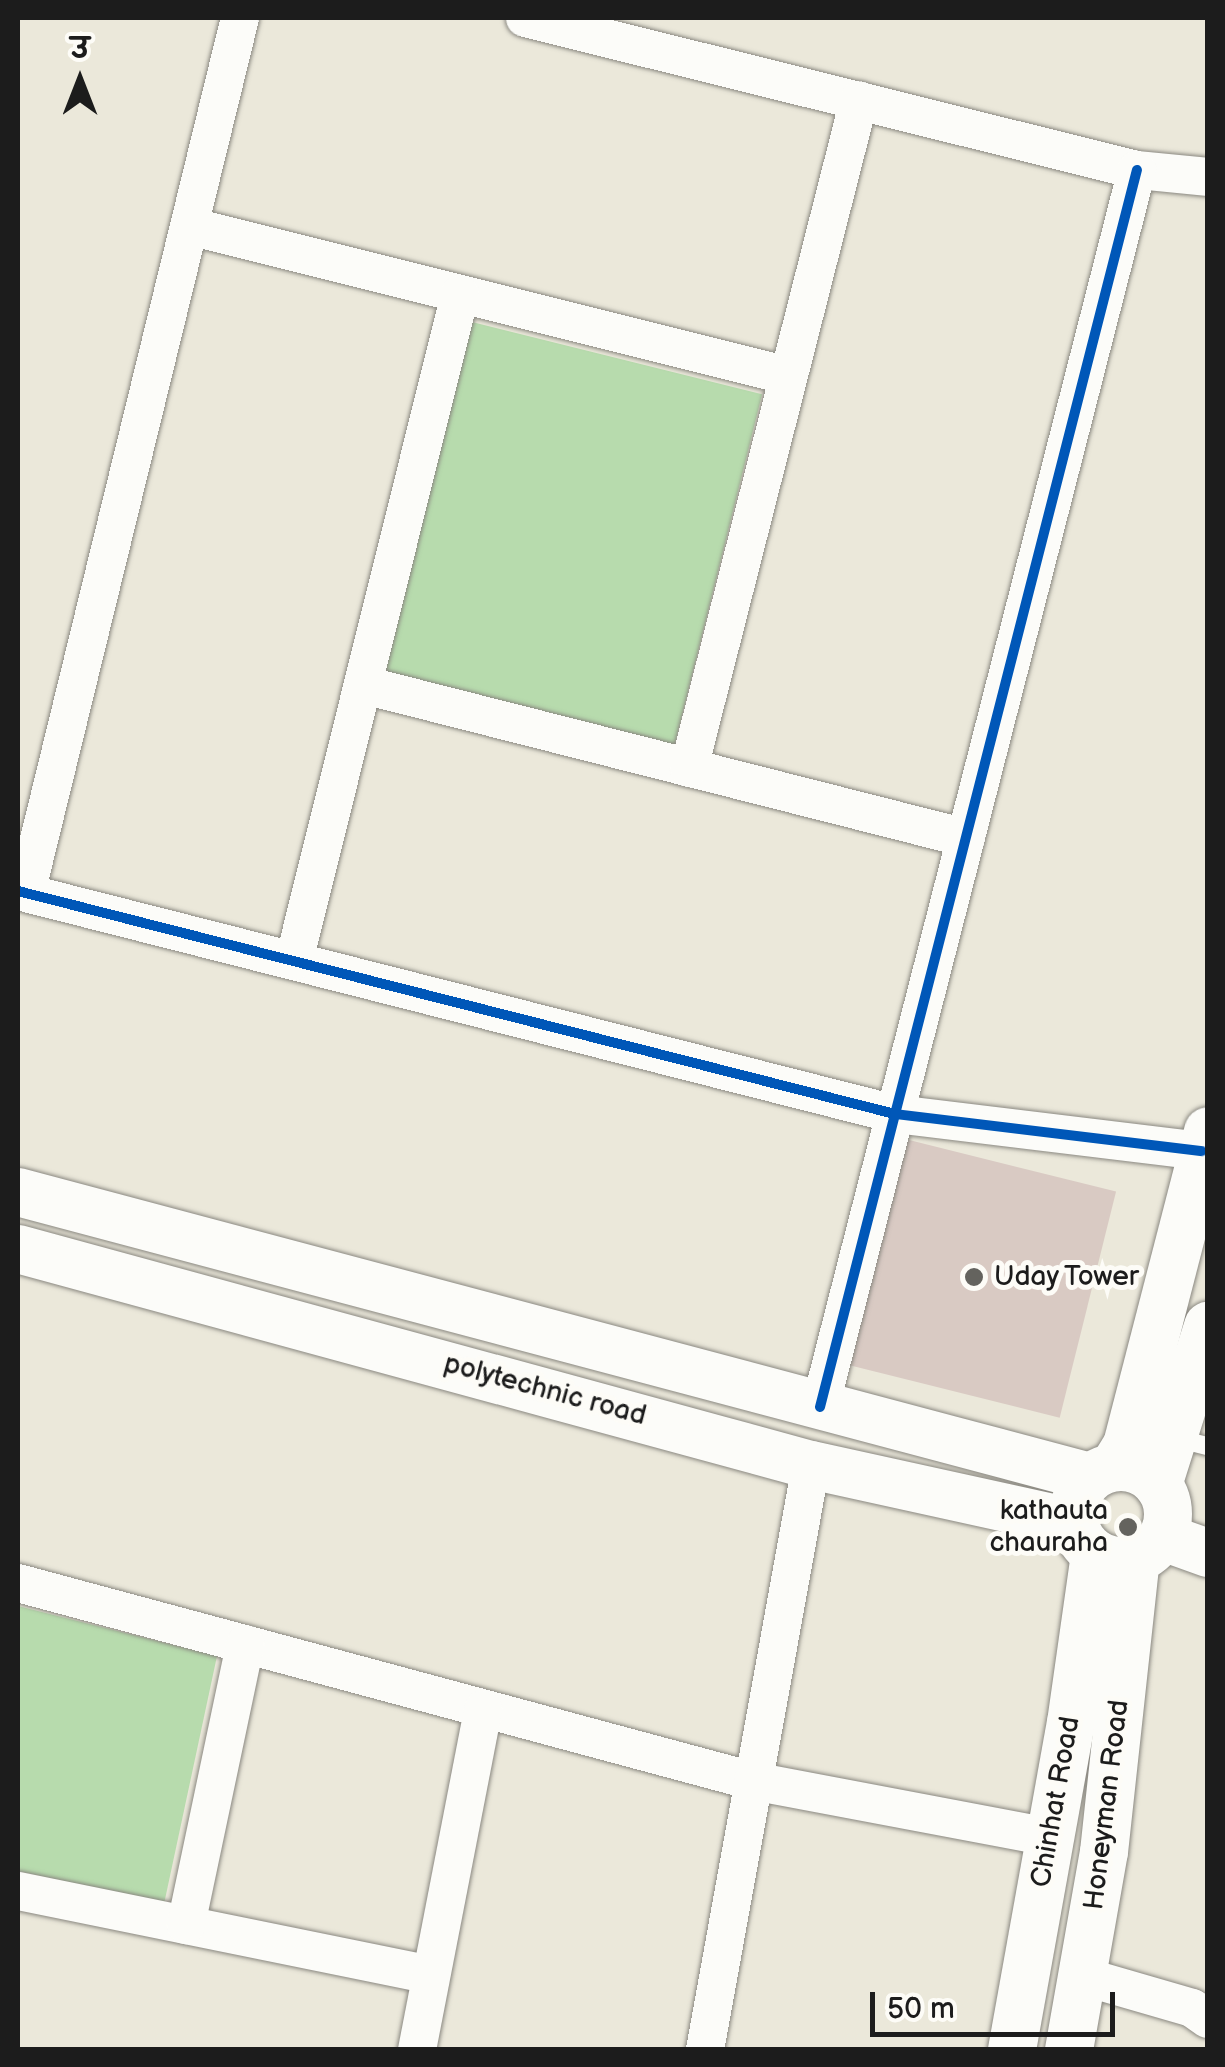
<!DOCTYPE html>
<meta charset="utf-8">
<style>
body{margin:0}
#map{position:relative;width:1225px;height:2067px;overflow:hidden;background:#ebe8da;font-family:"Balsamiq Sans","Playpen Sans Deva",sans-serif}
div>[style]{position:absolute}
[style*='--x']{left:calc(var(--x)*1px);top:calc(var(--y)*1px);width:calc(var(--w)*1px);rotate:calc(var(--a)*1deg)}
.green>*{inset:0;background:#b7dbad;transform-origin:0 0}
.building>*{inset:0;background:#d9cac3;transform-origin:0 0}
.roads{filter:drop-shadow(0 0 2px #8a8881) drop-shadow(0 0 2px #8a8881)}
.service>*{height:18px;margin:-9px;padding:0 9px;transform-origin:9px;border-radius:9px;background:#fcfcf9}
.minor>*{height:38px;margin:-19px;padding:0 19px;transform-origin:19px;border-radius:19px;background:#fcfcf9}
.tertiary>*{height:48px;margin:-24px;padding:0 24px;transform-origin:24px;border-radius:24px;background:#fcfcf9}
.tertiary>.ring{margin:-24px;padding:0;box-sizing:content-box;background:none;border:48px solid #fcfcf9;border-radius:50%}
.cycleway>*{height:10px;margin:-5px;padding:0 5px;transform-origin:5px;border-radius:5px;background:#0057b8}
.dots>*{width:28px;height:28px;translate:-50% -50%;box-sizing:border-box;border:5px solid #fdfcf7;border-radius:50%}
span{translate:-50% -50%;white-space:nowrap;text-align:center;line-height:1.15;-webkit-text-stroke:10px #fdfcf7;paint-order:stroke}
.poi-label{font-size:28px;color:#1c1c1c}
.left{translate:0 -50%;text-align:left}
.right{translate:-100% -50%;text-align:right}
.street-label{font-size:28px;color:#1c1c1c}
.frame{position:absolute;inset:0;border:20px solid #1c1c1c;pointer-events:none}
.north{position:absolute;left:30px;top:30px;width:100px;height:100px;-webkit-text-stroke:8px #fdfcf7;paint-order:stroke;rotate:0deg;font-size:28px;font-weight:700;line-height:40px;text-align:center;color:#1c1c1c}
.north::after{content:'';display:block;margin:auto;width:35px;height:45px;background:#1c1c1c;clip-path:polygon(50% 0,100% 100%,50% 72%,0 100%)}
.scale{position:absolute;left:870px;top:1992px;width:245px;height:45px;box-sizing:border-box;border:5px solid #1c1c1c;border-top:0;padding-left:12px;font-size:30px;line-height:35px;white-space:nowrap;color:#1c1c1c;-webkit-text-stroke:8px #fdfcf7;paint-order:stroke}
</style>
<div id="map">
<div class="green">
<i style="left:472px;top:322px;width:299px;height:363px;rotate:14deg"></i>
<i style="clip-path:polygon(18px 1606px,217px 1656px,164px 1904px,18px 1871px)"></i>
</div>
<div class="building">
<i style="left:889px;top:1135px;width:234px;height:233px;rotate:14deg"></i>
</div>
<div class="roads">
<div class="service">
<i style="--x:1175;--y:1438;--w:34;--a:14"></i>
</div>
<div class="minor">
<i style="--x:525;--y:18;--w:631;--a:13.95"></i>
<i style="--x:1137;--y:170;--w:71;--a:5.6"></i>
<i style="--x:189;--y:226;--w:618;--a:14.04"></i>
<i style="--x:364;--y:685;--w:621;--a:14.26"></i>
<i style="--x:689;--y:768;--w:689;--a:-75.72"></i>
<i style="--x:18;--y:891;--w:905;--a:14.27"></i>
<i style="--x:895;--y:1114;--w:309;--a:6.9"></i>
<i style="--x:26;--y:893;--w:901;--a:-76.26"></i>
<i style="--x:294;--y:961;--w:687;--a:-76.02"></i>
<i style="--x:820;--y:1407;--w:1277;--a:-75.63"></i>
<i style="--x:18;--y:1583;--w:761;--a:15.08"></i>
<i style="--x:753;--y:1781;--w:302;--a:10.7"></i>
<i style="--x:18;--y:1891;--w:421;--a:11.5"></i>
<i style="--x:186;--y:1925;--w:287;--a:-78.1"></i>
<i style="--x:1082;--y:1976;--w:115;--a:16.2"></i>
<i style="--x:1192;--y:2008;--w:19;--a:35"></i>
<i style="--x:417;--y:2050;--w:347;--a:-79"></i>
<i style="--x:705;--y:2050;--w:595;--a:-79.73"></i>
</div>
<div class="tertiary">
<i style="--x:18;--y:1192;--w:1109;--a:14.89"></i>
<i style="--x:18;--y:1249;--w:822;--a:15.24"></i>
<i style="--x:811;--y:1465;--w:269;--a:12.4"></i>
<i style="--x:1114;--y:1466;--w:25;--a:-58"></i>
<i style="--x:1127;--y:1445;--w:324;--a:-75.5"></i>
<i class="ring" style="left:1074px;top:1467px;width:46px;height:46px"></i>
<i style="--x:1158;--y:1485;--w:167;--a:-72.5"></i>
<i style="--x:1163;--y:1537;--w:48;--a:19.6"></i>
<i style="--x:1012;--y:2050;--w:332;--a:-79.8"></i>
<i style="--x:1071;--y:1723;--w:171;--a:-81.9"></i>
<i style="--x:1069;--y:2050;--w:201;--a:-80"></i>
<i style="--x:1104;--y:1852;--w:295;--a:-83.8"></i>
</div>
</div>
<div class="cycleway">
<i style="--x:18;--y:891;--w:905;--a:14.27"></i>
<i style="--x:895;--y:1114;--w:309;--a:6.9"></i>
<i style="--x:820;--y:1407;--w:1277;--a:-75.63"></i>
</div>
<div class="dots">
<i style="left:974px;top:1277px;background:#64635e"></i>
<i style="left:1128px;top:1527px;background:#64635e"></i>
</div>
<div class="poi-label">
<span class="left" style="left:994px;top:1277px">Uday Tower</span>
<span class="right" style="left:1108px;top:1527px">kathauta<br>chauraha</span>
</div>
<div class="street-label">
<span style="left:545px;top:1390px;rotate:15deg">polytechnic road</span>
<span style="left:1056px;top:1802px;rotate:-80deg">Chinhat Road</span>
<span style="left:1107px;top:1805px;rotate:-83deg">Honeyman Road</span>
</div>
<div class="frame"></div>
<div class="north">उ</div>
<div class="scale">50 m</div>
</div>
